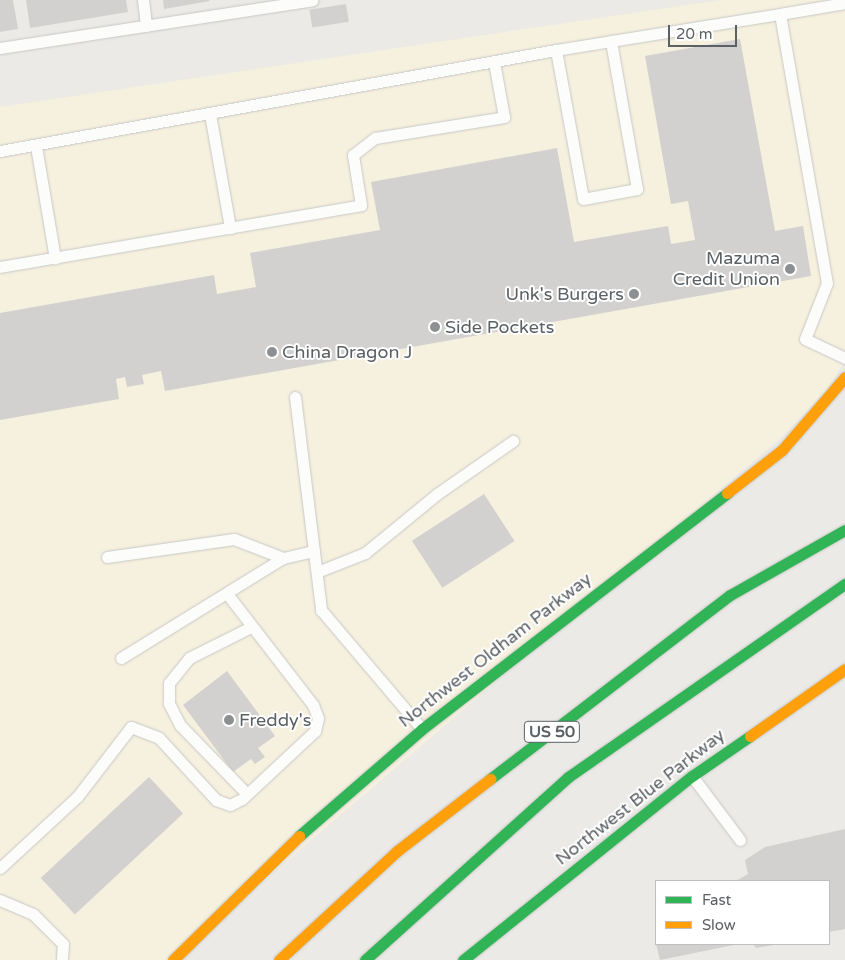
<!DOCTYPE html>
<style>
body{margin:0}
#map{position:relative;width:845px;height:960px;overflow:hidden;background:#ebeae6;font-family:"Varela Round",sans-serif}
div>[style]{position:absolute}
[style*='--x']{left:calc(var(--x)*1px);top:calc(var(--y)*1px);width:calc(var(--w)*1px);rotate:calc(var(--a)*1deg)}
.commercial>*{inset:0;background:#f6f0de}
.building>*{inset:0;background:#d2d1cf;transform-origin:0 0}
.roads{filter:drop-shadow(0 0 1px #c7c7c6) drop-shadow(0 0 1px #c7c7c6)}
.lane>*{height:11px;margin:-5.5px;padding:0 5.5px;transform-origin:5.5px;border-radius:5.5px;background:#fcfcfb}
.fast>*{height:11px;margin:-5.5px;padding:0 5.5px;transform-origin:5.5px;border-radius:5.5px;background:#30b455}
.slow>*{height:11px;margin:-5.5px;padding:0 5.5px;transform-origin:5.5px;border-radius:5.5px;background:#ff9f0a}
.dots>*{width:14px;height:14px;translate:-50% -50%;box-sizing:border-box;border:2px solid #fff;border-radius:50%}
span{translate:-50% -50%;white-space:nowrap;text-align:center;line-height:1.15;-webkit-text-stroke:4px #fff;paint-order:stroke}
.shield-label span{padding:1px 4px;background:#fff;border:1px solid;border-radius:4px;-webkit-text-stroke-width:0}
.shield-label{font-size:16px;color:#5b6064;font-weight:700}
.poi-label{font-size:18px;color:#5b6064}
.right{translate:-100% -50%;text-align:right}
.left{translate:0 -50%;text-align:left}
.street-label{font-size:18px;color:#5b6064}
.legend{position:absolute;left:655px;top:880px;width:175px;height:65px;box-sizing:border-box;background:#fff;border:1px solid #bdbfc1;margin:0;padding:6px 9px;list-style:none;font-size:15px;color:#5b6064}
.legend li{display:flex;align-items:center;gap:10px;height:25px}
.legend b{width:25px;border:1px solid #bdbfc1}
.scale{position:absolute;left:668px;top:25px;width:69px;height:22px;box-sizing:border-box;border:2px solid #5b6064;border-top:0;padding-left:6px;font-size:15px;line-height:18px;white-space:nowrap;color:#5b6064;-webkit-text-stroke:4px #fff;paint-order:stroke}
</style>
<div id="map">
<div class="commercial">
<i style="clip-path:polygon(721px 0,845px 0,845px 361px,827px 389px,783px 436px,171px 960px,0 960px,0 107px)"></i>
</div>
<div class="building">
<i style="clip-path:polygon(0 0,13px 0,18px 29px,0 32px)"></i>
<i style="clip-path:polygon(26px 0,126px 0,128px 12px,30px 28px)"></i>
<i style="clip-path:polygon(163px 0,209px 0,210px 1px,164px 9px)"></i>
<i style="left:346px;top:4px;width:18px;height:37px;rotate:81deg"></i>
<i style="clip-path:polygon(740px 39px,775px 231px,803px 226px,811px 276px,165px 391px,161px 371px,142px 375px,144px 384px,127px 387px,125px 377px,116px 379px,119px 399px,0 420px,0 313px,214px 275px,217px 294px,256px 287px,250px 253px,380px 230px,371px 182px,557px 148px,574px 242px,668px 226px,671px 244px,695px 240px,688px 201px,671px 204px,645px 56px)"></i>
<i style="left:484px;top:494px;width:56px;height:86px;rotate:57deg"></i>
<i style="clip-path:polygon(227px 671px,275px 736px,258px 748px,265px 757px,255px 764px,251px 759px,233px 772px,183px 705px)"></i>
<i style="left:149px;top:777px;width:50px;height:148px;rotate:47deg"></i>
<i style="clip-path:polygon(845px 829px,845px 929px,829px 932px,829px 881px,736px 881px,748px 874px,745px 860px,765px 847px)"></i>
<i style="clip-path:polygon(656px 944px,734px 944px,734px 945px,660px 960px)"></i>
<i style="clip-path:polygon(753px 944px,773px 944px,774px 945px,756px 948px)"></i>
</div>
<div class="roads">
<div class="lane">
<i style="--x:143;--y:0;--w:26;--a:83"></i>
<i style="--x:845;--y:3;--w:66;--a:170.4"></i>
<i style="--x:780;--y:14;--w:273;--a:80.1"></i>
<i style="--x:827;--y:283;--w:60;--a:111.4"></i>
<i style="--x:805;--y:339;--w:44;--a:25.4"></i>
<i style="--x:0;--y:48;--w:316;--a:-8.7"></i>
<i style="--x:556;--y:50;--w:56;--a:-9.3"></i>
<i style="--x:210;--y:114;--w:116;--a:80"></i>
<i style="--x:36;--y:146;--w:114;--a:80.4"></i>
<i style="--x:0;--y:151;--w:565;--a:-10.3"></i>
<i style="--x:556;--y:50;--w:151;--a:79.7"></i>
<i style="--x:583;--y:199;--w:55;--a:-10.5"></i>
<i style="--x:637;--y:189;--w:150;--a:-100"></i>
<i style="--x:611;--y:41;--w:171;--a:-9.1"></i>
<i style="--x:0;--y:267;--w:366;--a:-9.7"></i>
<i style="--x:361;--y:205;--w:51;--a:-99.1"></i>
<i style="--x:353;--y:155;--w:28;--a:-38"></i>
<i style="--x:375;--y:138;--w:131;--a:-9.2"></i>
<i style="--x:504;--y:117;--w:56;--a:-100.3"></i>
<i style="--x:295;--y:397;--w:215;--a:83"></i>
<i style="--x:321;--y:610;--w:156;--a:49.7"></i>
<i style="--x:107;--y:557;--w:128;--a:-8.1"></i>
<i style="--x:234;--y:539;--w:53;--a:21.2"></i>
<i style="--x:317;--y:572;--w:52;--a:-21.6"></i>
<i style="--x:365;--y:553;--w:93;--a:-39.3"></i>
<i style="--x:437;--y:494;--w:93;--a:-34.9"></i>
<i style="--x:121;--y:658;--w:190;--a:-31.7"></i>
<i style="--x:283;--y:558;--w:32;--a:-13"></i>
<i style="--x:692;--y:776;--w:80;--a:53.1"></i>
<i style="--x:247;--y:794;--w:96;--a:-134.2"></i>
<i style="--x:180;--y:725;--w:25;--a:-117"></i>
<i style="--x:169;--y:703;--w:20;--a:-90"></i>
<i style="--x:169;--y:683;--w:32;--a:-51"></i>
<i style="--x:189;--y:658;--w:69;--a:-26.6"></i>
<i style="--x:0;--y:868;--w:105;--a:-42.7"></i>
<i style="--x:77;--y:797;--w:88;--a:-52.4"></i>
<i style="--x:131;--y:727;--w:30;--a:21"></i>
<i style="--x:159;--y:738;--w:84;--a:47.4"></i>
<i style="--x:216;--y:800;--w:15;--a:20"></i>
<i style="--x:230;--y:805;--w:13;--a:-27"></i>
<i style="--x:242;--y:799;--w:100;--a:-43"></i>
<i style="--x:315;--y:731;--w:13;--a:-77"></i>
<i style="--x:318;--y:718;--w:14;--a:-111"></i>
<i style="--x:313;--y:705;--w:139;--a:-127.7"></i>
<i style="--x:0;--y:900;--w:36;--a:23"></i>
<i style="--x:33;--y:914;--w:42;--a:45"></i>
<i style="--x:63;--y:944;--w:16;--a:94"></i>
</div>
<div class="fast">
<i style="--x:490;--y:779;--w:302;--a:-37.5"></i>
<i style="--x:730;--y:595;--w:132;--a:-29.5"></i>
<i style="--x:299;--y:836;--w:163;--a:-41"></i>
<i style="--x:422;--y:729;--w:386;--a:-37.7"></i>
<i style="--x:365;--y:960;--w:273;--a:-42"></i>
<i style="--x:568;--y:777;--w:338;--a:-34.9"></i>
<i style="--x:463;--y:960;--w:294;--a:-38.8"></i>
<i style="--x:692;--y:776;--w:70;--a:-34.6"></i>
</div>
<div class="slow">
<i style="--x:727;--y:493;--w:70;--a:-38"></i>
<i style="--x:782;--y:450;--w:96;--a:-49.2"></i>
<i style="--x:750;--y:736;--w:116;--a:-35.2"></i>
<i style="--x:173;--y:960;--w:177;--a:-44.5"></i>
<i style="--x:279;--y:960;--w:161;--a:-42.7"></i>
<i style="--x:397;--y:851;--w:118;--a:-37.7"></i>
</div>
</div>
<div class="dots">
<i style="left:790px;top:269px;background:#8d9092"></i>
<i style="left:634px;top:294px;background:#8d9092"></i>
<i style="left:435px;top:327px;background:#8d9092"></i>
<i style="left:272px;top:352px;background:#8d9092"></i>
<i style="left:229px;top:720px;background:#8d9092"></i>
</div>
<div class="shield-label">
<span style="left:552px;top:732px">US 50</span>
</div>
<div class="poi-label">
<span class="right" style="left:780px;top:269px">Mazuma<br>Credit Union</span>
<span class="right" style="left:624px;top:294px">Unk's Burgers</span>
<span class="left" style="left:445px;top:327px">Side Pockets</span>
<span class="left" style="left:282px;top:352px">China Dragon J</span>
<span class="left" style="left:239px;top:720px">Freddy's</span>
</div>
<div class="street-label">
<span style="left:495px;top:650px;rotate:-38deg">Northwest Oldham Parkway</span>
<span style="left:640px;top:797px;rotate:-38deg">Northwest Blue Parkway</span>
</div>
<ul class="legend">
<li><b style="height:6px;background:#30b455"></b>Fast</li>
<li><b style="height:6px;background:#ff9f0a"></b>Slow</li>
</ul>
<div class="scale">20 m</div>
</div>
